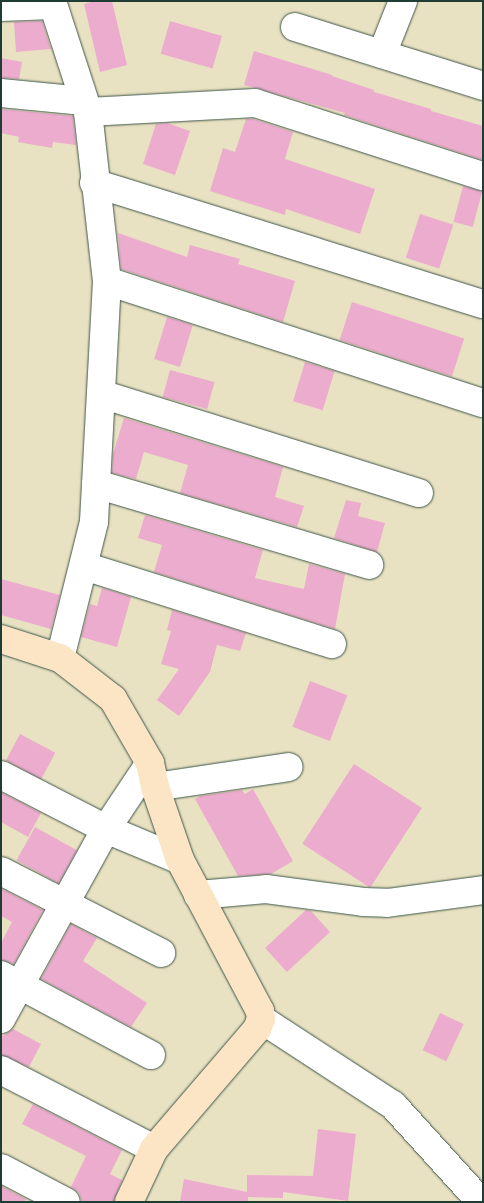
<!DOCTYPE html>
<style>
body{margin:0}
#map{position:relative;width:484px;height:1203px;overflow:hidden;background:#e9e2c2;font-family:"Architects Daughter",sans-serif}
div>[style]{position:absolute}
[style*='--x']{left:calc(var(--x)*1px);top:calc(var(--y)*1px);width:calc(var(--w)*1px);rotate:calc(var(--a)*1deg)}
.building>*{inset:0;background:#ecaccd;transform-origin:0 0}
.roads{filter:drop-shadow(0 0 1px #3d5649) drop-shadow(0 0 1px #3d5649)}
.street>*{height:28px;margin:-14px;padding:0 14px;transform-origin:14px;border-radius:14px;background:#fff}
.secondary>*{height:28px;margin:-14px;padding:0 14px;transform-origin:14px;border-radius:14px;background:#fce5c4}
span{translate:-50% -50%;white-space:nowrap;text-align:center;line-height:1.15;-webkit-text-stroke:4.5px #f6f6f2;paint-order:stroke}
.frame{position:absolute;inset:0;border:2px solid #1f3d34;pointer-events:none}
</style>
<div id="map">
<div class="building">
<i style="clip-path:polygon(94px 1px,112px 1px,127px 65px,100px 72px,84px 4px)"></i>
<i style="clip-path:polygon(42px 21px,51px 49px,16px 52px,14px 22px)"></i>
<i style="left:170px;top:21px;width:54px;height:34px;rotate:16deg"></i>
<i style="clip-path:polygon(254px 51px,332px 75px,332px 76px,374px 90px,374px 92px,431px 109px,431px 111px,483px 126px,483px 160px,344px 115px,345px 113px,244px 85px)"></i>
<i style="clip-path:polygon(1px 58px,22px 62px,19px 79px,1px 78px)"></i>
<i style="clip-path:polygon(1px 109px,73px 116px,76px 145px,53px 142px,52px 148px,18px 142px,19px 137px,1px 133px)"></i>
<i style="clip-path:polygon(246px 119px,253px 119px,293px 132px,285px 159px,375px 189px,360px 234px,286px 209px,285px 215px,210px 191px,223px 148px,235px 152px)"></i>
<i style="clip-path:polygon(167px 123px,190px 131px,175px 175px,143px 164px,156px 124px)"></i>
<i style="left:463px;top:186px;width:20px;height:37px;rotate:15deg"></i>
<i style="left:420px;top:214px;width:35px;height:46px;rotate:18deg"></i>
<i style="clip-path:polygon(118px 233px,187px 257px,190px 245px,240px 259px,238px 264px,295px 281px,283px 322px,121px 269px)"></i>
<i style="left:352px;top:302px;width:118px;height:40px;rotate:18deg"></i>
<i style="left:167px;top:317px;width:27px;height:44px;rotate:17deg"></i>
<i style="left:305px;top:362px;width:31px;height:41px;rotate:17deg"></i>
<i style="left:170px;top:370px;width:46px;height:28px;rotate:15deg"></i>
<i style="clip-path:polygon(124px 418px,283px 467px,275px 497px,304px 506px,297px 527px,180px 493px,188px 465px,144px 452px,136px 479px,112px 473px,113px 454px)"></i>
<i style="clip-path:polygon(346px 500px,361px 503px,358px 516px,385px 523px,377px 552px,334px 538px)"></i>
<i style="clip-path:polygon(145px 515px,263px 550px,255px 578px,304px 589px,309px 564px,345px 574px,335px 629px,154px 572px,162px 545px,138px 538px)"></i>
<i style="clip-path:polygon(1px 579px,60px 595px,51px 629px,1px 615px)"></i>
<i style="clip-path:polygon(102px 588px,131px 597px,117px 647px,81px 637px,90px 604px,97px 606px)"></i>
<i style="clip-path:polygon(172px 610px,246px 633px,240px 651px,217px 645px,210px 672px,179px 716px,157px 700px,179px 669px,161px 664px,171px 631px,167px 630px)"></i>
<i style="left:310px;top:681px;width:40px;height:49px;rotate:21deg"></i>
<i style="left:20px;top:734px;width:40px;height:30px;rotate:28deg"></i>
<i style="left:354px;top:764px;width:81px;height:95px;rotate:33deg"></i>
<i style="clip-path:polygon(253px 789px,293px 861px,271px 874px,238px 876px,195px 799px,200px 796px,242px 790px,245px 794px)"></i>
<i style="clip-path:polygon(2px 793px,41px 813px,28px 837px,1px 822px)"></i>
<i style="left:35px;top:827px;width:48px;height:38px;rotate:29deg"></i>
<i style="clip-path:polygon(2px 889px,43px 910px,14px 964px,1px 960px,1px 943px,12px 922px,1px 916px)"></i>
<i style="clip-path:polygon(306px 910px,311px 911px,330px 932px,287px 972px,265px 948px)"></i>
<i style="clip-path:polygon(71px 924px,97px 938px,83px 961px,147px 1003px,131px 1027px,41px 979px)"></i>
<i style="left:440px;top:1013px;width:26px;height:41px;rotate:25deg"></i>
<i style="clip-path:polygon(13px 1029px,41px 1044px,29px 1067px,1px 1055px,1px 1037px)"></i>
<i style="clip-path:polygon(33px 1104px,122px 1150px,110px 1174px,122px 1180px,114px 1202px,82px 1202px,79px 1193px,71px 1187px,86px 1156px,22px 1124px)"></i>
<i style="clip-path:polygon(318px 1129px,356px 1134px,348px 1201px,283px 1192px,283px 1198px,248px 1197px,248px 1202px,180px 1202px,184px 1179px,247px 1192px,247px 1175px,313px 1176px)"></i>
<i style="clip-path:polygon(1px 1186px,26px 1199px,24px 1202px,1px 1202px)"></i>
</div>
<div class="roads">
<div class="street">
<i style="--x:52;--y:1;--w:117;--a:72"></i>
<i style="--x:88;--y:112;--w:170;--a:83.6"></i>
<i style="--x:107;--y:281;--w:241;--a:93.1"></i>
<i style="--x:94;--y:522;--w:140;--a:104"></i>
<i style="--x:1;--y:7;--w:52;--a:-2.2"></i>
<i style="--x:295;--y:27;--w:197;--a:17.4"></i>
<i style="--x:382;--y:54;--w:57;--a:-68.4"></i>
<i style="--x:1;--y:93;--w:83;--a:5.5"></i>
<i style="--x:88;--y:112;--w:167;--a:-3.1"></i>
<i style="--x:255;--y:103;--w:239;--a:17.8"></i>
<i style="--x:94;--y:183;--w:407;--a:17.3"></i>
<i style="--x:107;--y:281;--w:395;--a:18"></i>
<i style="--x:101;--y:394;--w:333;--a:17.3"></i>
<i style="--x:96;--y:484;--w:285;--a:16.5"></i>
<i style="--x:84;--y:566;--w:260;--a:17.5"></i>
<i style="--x:1;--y:775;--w:118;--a:27.2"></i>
<i style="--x:106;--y:829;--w:80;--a:22.7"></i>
<i style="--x:155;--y:787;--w:135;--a:-8.5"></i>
<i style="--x:1;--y:871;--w:180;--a:27.1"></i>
<i style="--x:198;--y:895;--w:68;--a:-5"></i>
<i style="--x:266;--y:889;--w:98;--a:7.6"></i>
<i style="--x:363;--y:902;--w:24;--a:2"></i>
<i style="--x:387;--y:903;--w:97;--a:-7.7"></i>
<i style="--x:1;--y:975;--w:170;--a:28.1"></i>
<i style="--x:1;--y:1019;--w:217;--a:-61.1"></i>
<i style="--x:106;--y:829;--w:79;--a:-56.3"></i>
<i style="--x:261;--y:1019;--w:158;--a:33.1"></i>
<i style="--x:393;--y:1105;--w:131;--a:47.8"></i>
<i style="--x:1;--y:1070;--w:172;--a:27.3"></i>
<i style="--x:1;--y:1168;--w:73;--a:27.6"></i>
</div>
<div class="secondary">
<i style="--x:1;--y:639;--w:62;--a:17.9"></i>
<i style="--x:60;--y:658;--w:67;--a:37.7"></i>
<i style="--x:113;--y:699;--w:74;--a:60"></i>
<i style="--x:150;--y:763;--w:25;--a:78"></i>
<i style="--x:155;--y:787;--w:77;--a:71.1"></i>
<i style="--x:180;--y:860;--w:171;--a:62.1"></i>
<i style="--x:260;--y:1011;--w:8;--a:83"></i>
<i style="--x:261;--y:1019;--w:11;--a:112"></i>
<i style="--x:257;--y:1029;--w:158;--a:130.6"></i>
<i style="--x:154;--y:1149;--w:59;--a:115.3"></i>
</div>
</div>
<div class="frame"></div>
</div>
